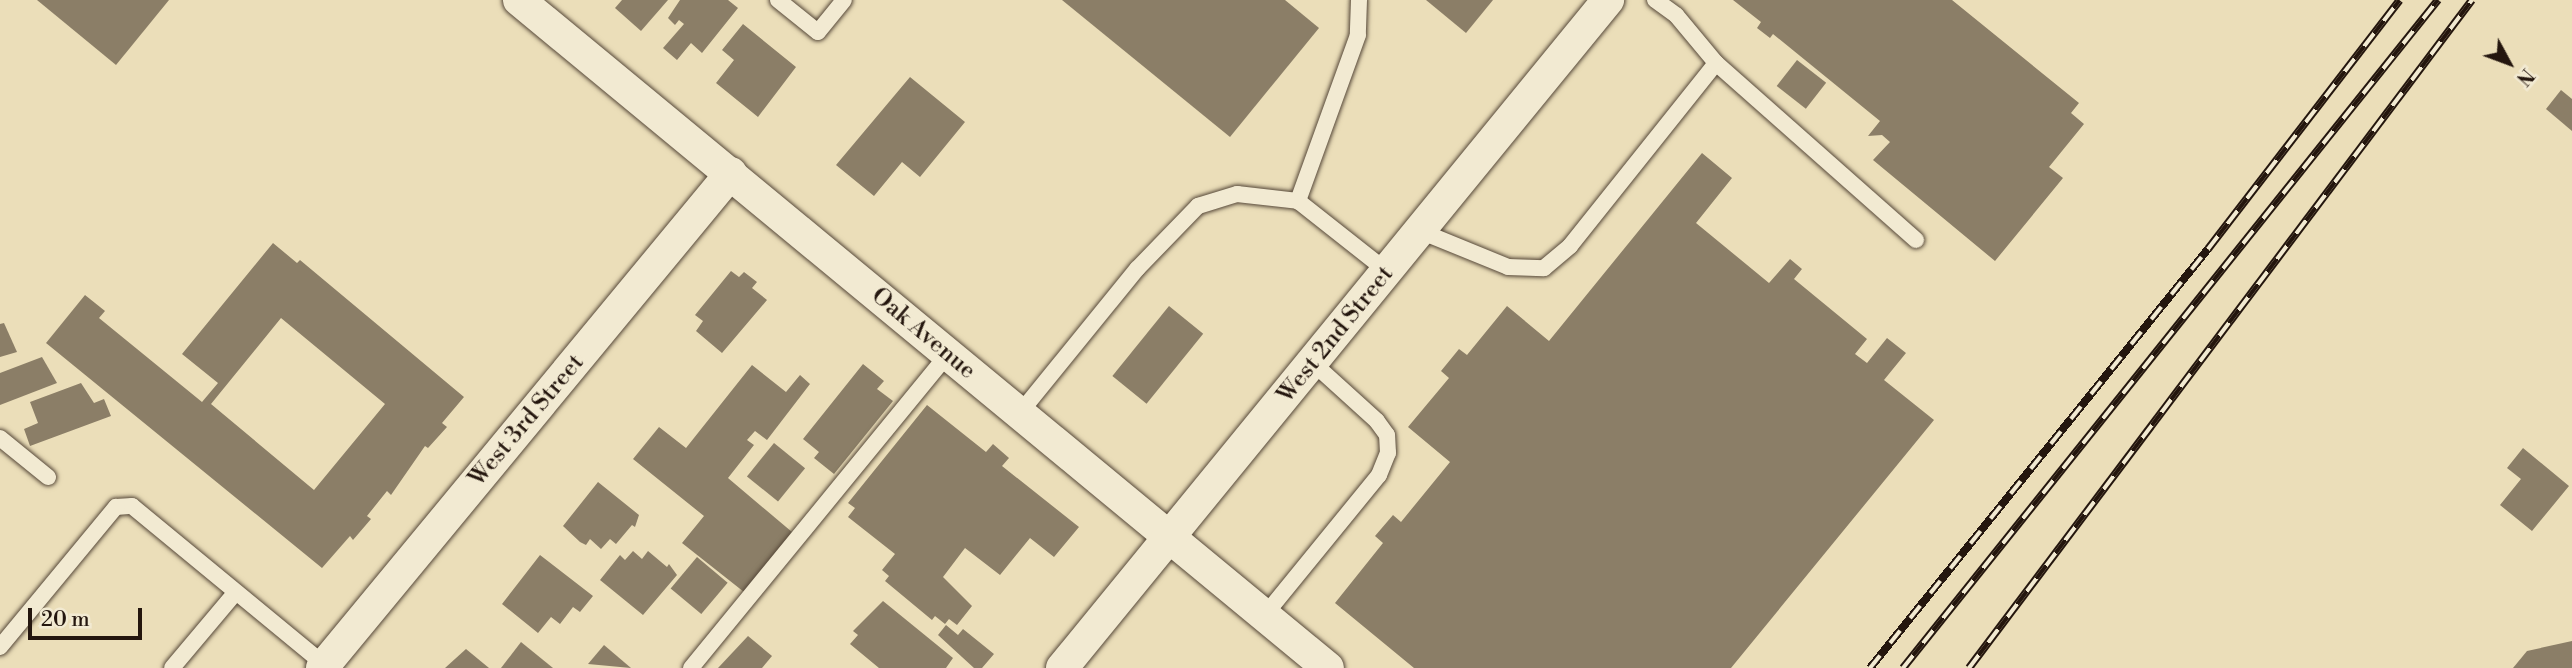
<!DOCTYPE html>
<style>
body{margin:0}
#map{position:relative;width:2572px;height:668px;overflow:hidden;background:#ebdeb9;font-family:"Libre Bodoni",serif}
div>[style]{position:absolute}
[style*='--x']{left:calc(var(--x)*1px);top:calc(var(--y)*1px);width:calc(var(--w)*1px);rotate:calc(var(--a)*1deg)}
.building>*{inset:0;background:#8b7e67;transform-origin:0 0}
.roads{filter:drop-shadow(0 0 2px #564839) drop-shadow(0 0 2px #564839)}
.lane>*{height:16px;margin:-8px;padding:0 8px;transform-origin:8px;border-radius:8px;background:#f2ead2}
.street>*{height:32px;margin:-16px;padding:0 16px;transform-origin:16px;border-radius:16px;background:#f2ead2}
.rail>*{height:8px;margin-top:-4px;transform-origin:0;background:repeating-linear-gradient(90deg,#f2ead2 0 16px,#24160e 0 32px);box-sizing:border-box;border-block:2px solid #24160e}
span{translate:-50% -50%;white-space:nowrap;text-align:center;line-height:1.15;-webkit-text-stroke:6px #f2ead2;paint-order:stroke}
.street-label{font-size:24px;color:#24160e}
.north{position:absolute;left:2474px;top:28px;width:70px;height:70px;-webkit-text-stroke:5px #f2ead2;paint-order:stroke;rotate:131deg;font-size:19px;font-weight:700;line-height:28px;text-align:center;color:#24160e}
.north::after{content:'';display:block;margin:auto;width:24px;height:32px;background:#24160e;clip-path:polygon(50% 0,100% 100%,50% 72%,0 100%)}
.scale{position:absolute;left:28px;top:608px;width:114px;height:32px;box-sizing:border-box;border:4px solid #24160e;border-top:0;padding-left:9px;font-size:21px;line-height:24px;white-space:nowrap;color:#24160e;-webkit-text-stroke:5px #f2ead2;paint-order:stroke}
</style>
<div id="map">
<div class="building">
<i style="clip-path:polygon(37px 0,169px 0,116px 65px)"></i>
<i style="clip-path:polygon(622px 0,668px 0,641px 31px,615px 8px)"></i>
<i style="clip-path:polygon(680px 0,728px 0,738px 8px,702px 53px,691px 43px,677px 60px,663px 48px,684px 24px,679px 20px,675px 25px,668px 18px)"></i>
<i style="clip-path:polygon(1062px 0,1285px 0,1319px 28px,1230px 137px)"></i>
<i style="clip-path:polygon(1426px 0,1493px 0,1466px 33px)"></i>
<i style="clip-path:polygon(1733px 0,1952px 0,2079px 103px,2071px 113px,2084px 124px,2049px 167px,2063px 178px,1995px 261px,1873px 160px,1890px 142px,1882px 135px,1868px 136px,1880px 121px,1773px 34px,1770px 38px,1757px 28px,1761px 22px)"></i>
<i style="clip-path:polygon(743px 24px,796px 67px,758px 117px,716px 83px,734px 60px,722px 50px)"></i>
<i style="left:1797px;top:60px;width:37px;height:33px;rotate:38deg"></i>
<i style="clip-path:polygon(910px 77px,965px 122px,920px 177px,902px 162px,874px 196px,836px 165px)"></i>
<i style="clip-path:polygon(2561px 90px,2572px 99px,2572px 131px,2546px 109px)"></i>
<i style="clip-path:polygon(1702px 153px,1732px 178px,1696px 223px,1769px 283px,1790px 259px,1802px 269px,1794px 279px,1867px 339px,1855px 354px,1867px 363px,1887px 338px,1906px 353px,1884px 380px,1934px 420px,1731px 668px,1414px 668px,1335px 603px,1383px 543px,1375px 536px,1393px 515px,1401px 522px,1450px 462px,1408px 427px,1449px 378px,1441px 371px,1459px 349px,1467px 355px,1507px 306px,1549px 341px)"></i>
<i style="clip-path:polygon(evenodd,273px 243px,297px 263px,300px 260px,464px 397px,442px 423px,447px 427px,428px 448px,425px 446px,391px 495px,387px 491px,367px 516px,371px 519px,353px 540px,350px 536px,322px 568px,46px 343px,85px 295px,105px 311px,99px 318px,202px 402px,218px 383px,182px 354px,273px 243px,281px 318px,385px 404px,314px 490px,211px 404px,281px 318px)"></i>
<i style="clip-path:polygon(731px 271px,739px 277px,744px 272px,757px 282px,752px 288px,767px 300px,722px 353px,696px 331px,703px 321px,695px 315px)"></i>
<i style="left:1169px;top:306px;width:44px;height:90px;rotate:39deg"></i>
<i style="clip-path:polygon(4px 323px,17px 352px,0 357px,0 324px)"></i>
<i style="clip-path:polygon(42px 357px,57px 383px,0 405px,0 373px)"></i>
<i style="clip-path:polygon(863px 364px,884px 381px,877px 389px,893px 401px,834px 474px,814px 458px,819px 452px,803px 439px)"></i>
<i style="clip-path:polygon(752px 365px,786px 392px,800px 375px,810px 384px,767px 440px,755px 431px,747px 440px,754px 445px,728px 478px,792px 532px,744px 592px,682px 543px,704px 516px,633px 459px,659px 427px,686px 448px)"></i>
<i style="clip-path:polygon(81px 383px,94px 403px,104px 399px,111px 416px,30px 446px,24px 429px,38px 423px,30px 402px)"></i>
<i style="clip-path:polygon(927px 405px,986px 452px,993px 444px,1009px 458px,1002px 466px,1079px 527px,1054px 557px,1030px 538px,1000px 575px,965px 548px,943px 577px,972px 606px,957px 625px,949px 619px,945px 624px,935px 616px,932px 620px,885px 581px,889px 576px,882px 570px,895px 554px,848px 517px,855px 508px,848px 503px)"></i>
<i style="left:774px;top:443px;width:40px;height:43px;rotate:39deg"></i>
<i style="clip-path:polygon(2523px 448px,2569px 486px,2532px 531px,2500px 505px,2521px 479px,2507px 468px)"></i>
<i style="clip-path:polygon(598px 482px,639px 515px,635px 527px,632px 525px,616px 544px,610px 539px,601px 549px,590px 539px,586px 545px,580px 542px,563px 526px)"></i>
<i style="clip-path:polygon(633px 551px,642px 559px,648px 551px,667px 567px,669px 564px,677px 575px,643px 615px,600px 580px,620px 555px,625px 560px)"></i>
<i style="clip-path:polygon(540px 555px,593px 596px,580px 612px,573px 607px,560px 624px,551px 617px,538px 633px,502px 604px)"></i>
<i style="left:697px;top:557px;width:40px;height:41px;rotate:40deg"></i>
<i style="clip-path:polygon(883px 601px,953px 658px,946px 668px,879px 668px,850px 644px,858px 635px,853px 631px)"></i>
<i style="clip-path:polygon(946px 625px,958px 635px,963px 629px,994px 654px,982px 668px,974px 668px,938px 635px)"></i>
<i style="clip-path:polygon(748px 636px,772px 656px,762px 668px,718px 668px)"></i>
<i style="clip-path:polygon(2572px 641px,2572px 668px,2513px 668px,2527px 651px)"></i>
<i style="clip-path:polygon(521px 642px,553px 668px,501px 668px)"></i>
<i style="clip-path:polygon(604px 645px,631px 668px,588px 664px)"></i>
<i style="clip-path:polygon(466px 649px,489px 668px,445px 668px)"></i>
</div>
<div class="roads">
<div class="lane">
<i style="--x:778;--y:0;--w:51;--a:38.7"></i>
<i style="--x:818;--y:32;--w:41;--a:-50.9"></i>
<i style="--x:1359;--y:0;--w:35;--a:92"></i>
<i style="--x:1358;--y:35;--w:177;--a:109.9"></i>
<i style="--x:1298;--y:201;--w:115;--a:38.3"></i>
<i style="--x:1716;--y:63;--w:267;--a:41.5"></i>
<i style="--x:1420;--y:231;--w:95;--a:22.2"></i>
<i style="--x:1508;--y:267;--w:36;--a:2"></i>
<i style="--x:1544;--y:268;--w:34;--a:-40"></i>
<i style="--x:1570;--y:246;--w:234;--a:-51.4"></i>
<i style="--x:1716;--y:63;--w:62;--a:-129.8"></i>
<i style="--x:1676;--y:15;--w:26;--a:-144"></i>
<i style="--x:1019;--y:414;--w:187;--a:-50.9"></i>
<i style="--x:1137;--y:269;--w:88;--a:-45.9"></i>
<i style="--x:1198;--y:206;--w:41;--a:-17.1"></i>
<i style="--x:1237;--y:194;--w:61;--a:6.5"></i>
<i style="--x:0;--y:438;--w:62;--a:39.1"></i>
<i style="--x:1264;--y:616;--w:182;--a:-50.8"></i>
<i style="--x:1379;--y:475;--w:24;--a:-68"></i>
<i style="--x:1388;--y:453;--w:18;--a:-93"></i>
<i style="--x:1387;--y:435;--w:17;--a:-126"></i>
<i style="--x:1377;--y:421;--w:86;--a:-137.8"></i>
<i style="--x:0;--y:647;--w:182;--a:-50.4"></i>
<i style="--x:116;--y:507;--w:16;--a:-4"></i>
<i style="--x:132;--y:506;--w:250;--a:39.5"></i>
<i style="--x:172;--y:668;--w:99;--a:-49.9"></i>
<i style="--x:691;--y:668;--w:406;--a:-50.7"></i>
</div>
<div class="street">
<i style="--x:519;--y:0;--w:1049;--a:39.55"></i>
<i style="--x:322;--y:668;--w:642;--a:-50.43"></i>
<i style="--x:1062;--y:668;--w:863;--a:-50.74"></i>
</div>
</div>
<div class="rail">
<i style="--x:1870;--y:668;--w:538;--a:-51.11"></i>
<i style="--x:2208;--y:249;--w:314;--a:-52.4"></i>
<i style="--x:1903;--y:668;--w:856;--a:-51.31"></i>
<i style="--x:1969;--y:668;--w:836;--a:-53.02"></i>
</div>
<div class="street-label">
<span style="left:923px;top:334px;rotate:40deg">Oak Avenue</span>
<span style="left:1336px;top:335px;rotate:-51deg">West 2nd Street</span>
<span style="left:527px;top:421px;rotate:-50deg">West 3rd Street</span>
</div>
<div class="north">N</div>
<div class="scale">20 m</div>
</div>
